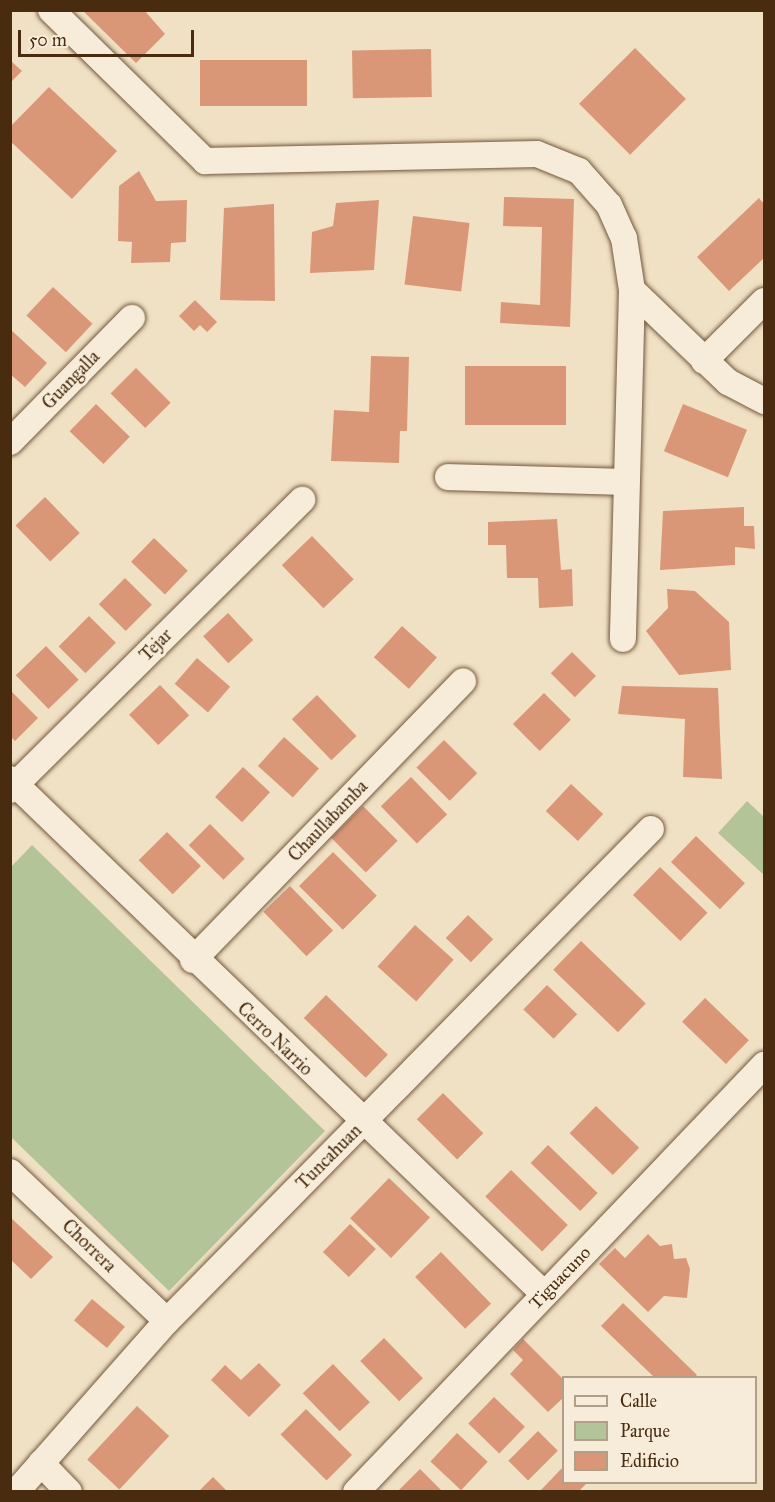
<!DOCTYPE html>
<style>
body{margin:0}
#map{position:relative;width:775px;height:1502px;overflow:hidden;background:#f1e1c4;font-family:"IM FELL Great Primer",serif}
div>[style]{position:absolute}
[style*='--x']{left:calc(var(--x)*1px);top:calc(var(--y)*1px);width:calc(var(--w)*1px);rotate:calc(var(--a)*1deg)}
.green>*{inset:0;background:#b4c499}
.building>*{inset:0;background:#da9778;transform-origin:0 0}
.roads{filter:drop-shadow(0 0 2px #73583d) drop-shadow(0 0 2px #73583d)}
.minor>*{height:26px;margin:-13px;padding:0 13px;transform-origin:13px;border-radius:13px;background:#f6ecd9}
span{translate:-50% -50%;white-space:nowrap;text-align:center;line-height:1.15;-webkit-text-stroke:6px #f6ecd9;paint-order:stroke}
.street-label{font-size:18px;color:#492b10}
.frame{position:absolute;inset:0;border:12px solid #492b10;pointer-events:none}
.legend{position:absolute;left:562px;top:1376px;width:195px;height:108px;box-sizing:border-box;background:#f6ecd9;border:2px solid #b19f89;margin:0;padding:8px 10px;list-style:none;font-size:18px;color:#492b10}
.legend li{display:flex;align-items:center;gap:12px;height:30px}
.legend b{width:30px;border:2px solid #b19f89}
.scale{position:absolute;left:18px;top:30px;width:176px;height:27px;box-sizing:border-box;border:3px solid #492b10;border-top:0;padding-left:8px;font-size:18px;line-height:21px;white-space:nowrap;color:#492b10;-webkit-text-stroke:4px #f6ecd9;paint-order:stroke}
</style>
<div id="map">
<div class="green">
<i style="clip-path:polygon(747px 801px,764px 817px,764px 875px,718px 833px)"></i>
<i style="clip-path:polygon(32px 845px,325px 1131px,169px 1291px,11px 1137px,11px 867px)"></i>
</div>
<div class="building">
<i style="clip-path:polygon(82px 10px,144px 10px,165px 34px,136px 63px)"></i>
<i style="left:635px;top:48px;width:72px;height:79px;rotate:45deg"></i>
<i style="left:431px;top:49px;width:48px;height:79px;rotate:89deg"></i>
<i style="clip-path:polygon(10px 60px,22px 71px,10px 83px)"></i>
<i style="left:307px;top:60px;width:46px;height:107px;rotate:90deg"></i>
<i style="clip-path:polygon(49px 87px,117px 151px,72px 199px,10px 141px,10px 127px)"></i>
<i style="clip-path:polygon(139px 171px,156px 201px,187px 200px,186px 242px,171px 243px,170px 262px,131px 263px,132px 242px,118px 241px,119px 186px)"></i>
<i style="clip-path:polygon(504px 197px,574px 199px,570px 327px,500px 323px,501px 302px,540px 305px,542px 227px,503px 226px)"></i>
<i style="clip-path:polygon(759px 198px,764px 204px,764px 258px,729px 291px,697px 257px)"></i>
<i style="clip-path:polygon(379px 200px,374px 270px,310px 273px,312px 232px,333px 226px,336px 203px)"></i>
<i style="clip-path:polygon(274px 204px,275px 301px,220px 300px,224px 208px)"></i>
<i style="left:413px;top:216px;width:57px;height:69px;rotate:7deg"></i>
<i style="left:53px;top:287px;width:54px;height:39px;rotate:43deg"></i>
<i style="clip-path:polygon(195px 300px,217px 322px,207px 332px,200px 325px,194px 331px,179px 316px)"></i>
<i style="clip-path:polygon(10px 329px,47px 363px,25px 387px,10px 374px)"></i>
<i style="clip-path:polygon(371px 356px,409px 357px,407px 431px,400px 431px,399px 463px,331px 461px,334px 410px,369px 412px)"></i>
<i style="left:465px;top:366px;width:101px;height:59px"></i>
<i style="left:136px;top:368px;width:49px;height:36px;rotate:45deg"></i>
<i style="left:96px;top:404px;width:47px;height:38px;rotate:44deg"></i>
<i style="left:683px;top:404px;width:69px;height:51px;rotate:22deg"></i>
<i style="left:45px;top:497px;width:50px;height:41px;rotate:46deg"></i>
<i style="clip-path:polygon(744px 507px,744px 526px,754px 526px,755px 549px,735px 547px,735px 565px,660px 570px,663px 511px)"></i>
<i style="clip-path:polygon(557px 519px,561px 570px,572px 569px,573px 606px,539px 608px,538px 578px,507px 578px,506px 545px,488px 545px,488px 522px)"></i>
<i style="left:312px;top:536px;width:60px;height:42px;rotate:46deg"></i>
<i style="left:154px;top:538px;width:47px;height:33px;rotate:44deg"></i>
<i style="left:125px;top:578px;width:38px;height:37px;rotate:45deg"></i>
<i style="clip-path:polygon(667px 589px,695px 591px,729px 622px,731px 670px,679px 675px,646px 631px,668px 608px)"></i>
<i style="left:228px;top:613px;width:37px;height:34px;rotate:47deg"></i>
<i style="left:89px;top:616px;width:38px;height:43px;rotate:45deg"></i>
<i style="left:402px;top:626px;width:47px;height:42px;rotate:42deg"></i>
<i style="left:46px;top:646px;width:47px;height:42px;rotate:46deg"></i>
<i style="left:572px;top:652px;width:34px;height:30px;rotate:45deg"></i>
<i style="left:197px;top:658px;width:44px;height:34px;rotate:41deg"></i>
<i style="left:160px;top:685px;width:42px;height:43px;rotate:46deg"></i>
<i style="clip-path:polygon(622px 686px,718px 688px,722px 779px,683px 777px,685px 719px,618px 714px)"></i>
<i style="clip-path:polygon(10px 690px,38px 718px,15px 741px,10px 736px)"></i>
<i style="left:544px;top:693px;width:38px;height:44px;rotate:45deg"></i>
<i style="left:317px;top:695px;width:57px;height:35px;rotate:46deg"></i>
<i style="left:284px;top:737px;width:47px;height:39px;rotate:42deg"></i>
<i style="left:444px;top:740px;width:47px;height:39px;rotate:45deg"></i>
<i style="left:243px;top:767px;width:37px;height:41px;rotate:43deg"></i>
<i style="left:411px;top:777px;width:52px;height:42px;rotate:46deg"></i>
<i style="left:571px;top:784px;width:44px;height:37px;rotate:43deg"></i>
<i style="left:363px;top:806px;width:49px;height:45px;rotate:45deg"></i>
<i style="left:210px;top:824px;width:49px;height:30px;rotate:45deg"></i>
<i style="left:167px;top:832px;width:48px;height:40px;rotate:45deg"></i>
<i style="left:696px;top:836px;width:68px;height:36px;rotate:44deg"></i>
<i style="left:333px;top:852px;width:62px;height:48px;rotate:45deg"></i>
<i style="left:660px;top:867px;width:66px;height:39px;rotate:44deg"></i>
<i style="left:290px;top:886px;width:62px;height:37px;rotate:46deg"></i>
<i style="left:468px;top:915px;width:35px;height:32px;rotate:44deg"></i>
<i style="left:415px;top:925px;width:52px;height:56px;rotate:42deg"></i>
<i style="left:581px;top:941px;width:90px;height:40px;rotate:44deg"></i>
<i style="left:547px;top:985px;width:42px;height:34px;rotate:44deg"></i>
<i style="left:326px;top:995px;width:86px;height:32px;rotate:44deg"></i>
<i style="left:705px;top:998px;width:61px;height:33px;rotate:44deg"></i>
<i style="left:443px;top:1093px;width:57px;height:37px;rotate:45deg"></i>
<i style="left:596px;top:1106px;width:60px;height:38px;rotate:44deg"></i>
<i style="left:548px;top:1145px;width:69px;height:25px;rotate:44deg"></i>
<i style="left:511px;top:1170px;width:79px;height:37px;rotate:44deg"></i>
<i style="left:389px;top:1178px;width:57px;height:56px;rotate:44deg"></i>
<i style="clip-path:polygon(10px 1217px,53px 1257px,31px 1279px,10px 1259px)"></i>
<i style="left:350px;top:1224px;width:36px;height:39px;rotate:44deg"></i>
<i style="clip-path:polygon(648px 1234px,660px 1246px,672px 1244px,674px 1259px,686px 1258px,690px 1269px,687px 1298px,664px 1296px,648px 1312px,599px 1264px,615px 1248px,625px 1258px)"></i>
<i style="left:441px;top:1252px;width:72px;height:36px;rotate:46deg"></i>
<i style="left:92px;top:1299px;width:43px;height:28px;rotate:40deg"></i>
<i style="clip-path:polygon(623px 1303px,697px 1375px,694px 1378px,655px 1378px,601px 1326px)"></i>
<i style="left:384px;top:1338px;width:56px;height:33px;rotate:46deg"></i>
<i style="clip-path:polygon(523px 1339px,564px 1380px,564px 1397px,548px 1412px,510px 1374px,523px 1360px,513px 1350px)"></i>
<i style="clip-path:polygon(259px 1363px,281px 1385px,249px 1417px,211px 1380px,225px 1365px,241px 1380px)"></i>
<i style="left:333px;top:1364px;width:53px;height:42px;rotate:46deg"></i>
<i style="left:494px;top:1397px;width:43px;height:37px;rotate:44deg"></i>
<i style="left:137px;top:1406px;width:44px;height:73px;rotate:43deg"></i>
<i style="left:306px;top:1409px;width:65px;height:36px;rotate:45deg"></i>
<i style="left:538px;top:1431px;width:28px;height:42px;rotate:45deg"></i>
<i style="left:457px;top:1433px;width:42px;height:39px;rotate:43deg"></i>
<i style="clip-path:polygon(564px 1466px,564px 1482px,586px 1484px,578px 1492px,539px 1492px)"></i>
<i style="clip-path:polygon(420px 1469px,443px 1492px,397px 1492px)"></i>
<i style="clip-path:polygon(213px 1477px,228px 1492px,198px 1492px)"></i>
</div>
<div class="roads">
<div class="minor">
<i style="--x:51;--y:10;--w:216;--a:44.4"></i>
<i style="--x:205;--y:161;--w:332;--a:-1.2"></i>
<i style="--x:537;--y:154;--w:45;--a:22"></i>
<i style="--x:579;--y:171;--w:45;--a:48.6"></i>
<i style="--x:609;--y:205;--w:36;--a:66"></i>
<i style="--x:624;--y:238;--w:53;--a:81.3"></i>
<i style="--x:632;--y:290;--w:349;--a:91.5"></i>
<i style="--x:632;--y:290;--w:133;--a:43.8"></i>
<i style="--x:728;--y:382;--w:41;--a:27.8"></i>
<i style="--x:704;--y:361;--w:85;--a:-45"></i>
<i style="--x:10;--y:442;--w:174;--a:-45.5"></i>
<i style="--x:448;--y:477;--w:176;--a:1.6"></i>
<i style="--x:10;--y:779;--w:742;--a:43.96"></i>
<i style="--x:10;--y:790;--w:412;--a:-44.8"></i>
<i style="--x:193;--y:960;--w:388;--a:-45.9"></i>
<i style="--x:10;--y:1172;--w:216;--a:43.5"></i>
<i style="--x:41;--y:1463;--w:40;--a:46"></i>
<i style="--x:16;--y:1492;--w:228;--a:-48.6"></i>
<i style="--x:167;--y:1321;--w:690;--a:-45.47"></i>
<i style="--x:356;--y:1492;--w:591;--a:-46.3"></i>
</div>
</div>
<div class="street-label">
<span style="left:71px;top:380px;rotate:-46deg">Guangalla</span>
<span style="left:156px;top:645px;rotate:-45deg">Tejar</span>
<span style="left:328px;top:821px;rotate:-46deg">Chaullabamba</span>
<span style="left:275px;top:1039px;rotate:44deg">Cerro Narrio</span>
<span style="left:329px;top:1157px;rotate:-45deg">Tuncahuan</span>
<span style="left:89px;top:1246px;rotate:44deg">Chorrera</span>
<span style="left:560px;top:1278px;rotate:-46deg">Tiguacuno</span>
</div>
<div class="frame"></div>
<ul class="legend">
<li><b style="height:8px;background:#f6ecd9"></b>Calle</li>
<li><b style="height:16px;background:#b4c499"></b>Parque</li>
<li><b style="height:16px;background:#da9778"></b>Edificio</li>
</ul>
<div class="scale">50 m</div>
</div>
